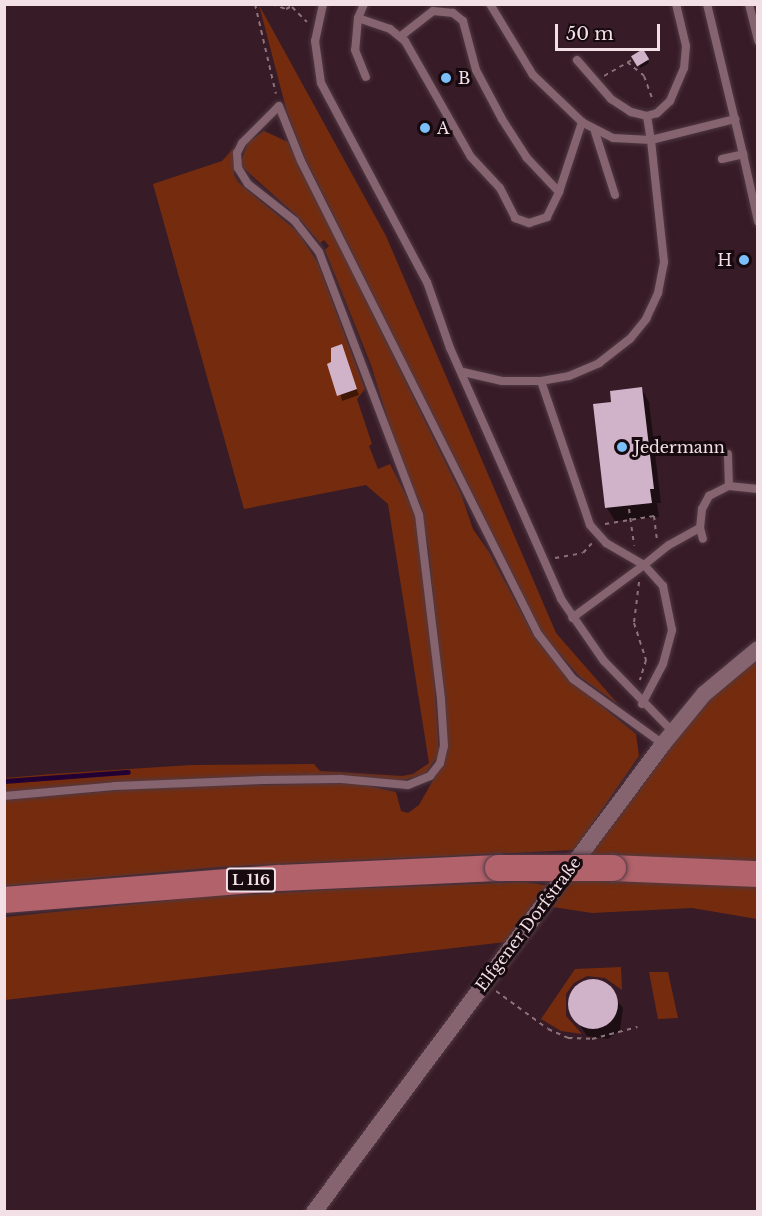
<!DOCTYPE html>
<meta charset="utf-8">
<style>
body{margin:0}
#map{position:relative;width:762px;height:1216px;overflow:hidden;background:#371b26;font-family:"Libre Baskerville",serif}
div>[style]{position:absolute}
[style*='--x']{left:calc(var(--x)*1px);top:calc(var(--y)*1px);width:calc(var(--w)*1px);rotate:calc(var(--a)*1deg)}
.green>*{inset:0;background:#752c0e}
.shadow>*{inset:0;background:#0007;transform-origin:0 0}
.stream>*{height:4.5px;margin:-2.25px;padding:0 2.25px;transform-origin:2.25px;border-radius:2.25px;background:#230033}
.building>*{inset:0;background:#d0b2c9;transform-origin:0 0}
.round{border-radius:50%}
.path>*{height:2px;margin-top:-1px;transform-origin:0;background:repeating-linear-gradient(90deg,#8c737c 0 4.5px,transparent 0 9px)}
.roads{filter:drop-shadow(0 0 2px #503943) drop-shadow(0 0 2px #503943)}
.service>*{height:8px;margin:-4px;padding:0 4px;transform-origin:4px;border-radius:4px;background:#85636f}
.minor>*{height:16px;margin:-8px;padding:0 8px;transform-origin:8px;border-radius:8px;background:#85636f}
.primary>*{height:26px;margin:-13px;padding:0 13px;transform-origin:13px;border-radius:13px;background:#b1626a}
.bridges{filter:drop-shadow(0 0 2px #503943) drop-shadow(0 0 2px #503943)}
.primary-bridge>*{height:26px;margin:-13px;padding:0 13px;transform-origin:13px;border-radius:13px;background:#b1626a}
.dots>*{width:16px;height:16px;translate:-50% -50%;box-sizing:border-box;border:3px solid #160a0f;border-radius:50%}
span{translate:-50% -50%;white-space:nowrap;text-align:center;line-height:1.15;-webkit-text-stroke:6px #160a0f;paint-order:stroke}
.shield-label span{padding:2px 4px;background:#160a0f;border:2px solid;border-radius:4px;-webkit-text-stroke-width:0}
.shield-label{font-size:15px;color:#f3dfe6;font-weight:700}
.poi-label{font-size:16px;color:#f3dfe6}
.left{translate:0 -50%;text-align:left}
.right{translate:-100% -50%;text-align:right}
.street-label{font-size:16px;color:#f3dfe6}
.frame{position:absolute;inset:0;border:6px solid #f3dfe6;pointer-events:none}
.scale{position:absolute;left:555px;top:24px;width:105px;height:27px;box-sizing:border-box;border:3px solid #f3dfe6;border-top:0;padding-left:8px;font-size:18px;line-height:21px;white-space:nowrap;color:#f3dfe6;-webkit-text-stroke:4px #160a0f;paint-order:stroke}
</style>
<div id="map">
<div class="green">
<i style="clip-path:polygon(259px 5px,386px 236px,556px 633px,618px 704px,580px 677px,543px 635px,304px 156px,287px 112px)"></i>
<i style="clip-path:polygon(264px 131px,288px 142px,461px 494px,473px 529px,489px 552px,535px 638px,569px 679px,636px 734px,639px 756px,574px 850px,220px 867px,5px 886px,4px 800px,158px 787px,354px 783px,396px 792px,401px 811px,408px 813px,419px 805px,445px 759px,446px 713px,428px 546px,420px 503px,402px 466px,371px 365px,325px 250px,329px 246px,324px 240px,320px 243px,297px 216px,240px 165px,248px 142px)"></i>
<i style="clip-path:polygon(234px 148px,234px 175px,239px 183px,298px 232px,318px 263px,365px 389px,357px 399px,372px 444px,369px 446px,378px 469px,390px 464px,415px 513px,432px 642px,439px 754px,425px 774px,401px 781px,281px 776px,5px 793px,5px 778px,52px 774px,191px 765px,314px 764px,320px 771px,402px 776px,413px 774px,429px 763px,388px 504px,366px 485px,244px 509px,153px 184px,222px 161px)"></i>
<i style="clip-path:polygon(757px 660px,757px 919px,692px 908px,592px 913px,553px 907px,515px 941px,5px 1000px,5px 917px,203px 897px,340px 889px,524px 882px,551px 886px,702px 708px,724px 685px)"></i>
<i style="clip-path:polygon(621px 967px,622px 990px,605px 978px,587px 976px,574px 983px,566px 994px,566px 1016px,582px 1034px,561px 1031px,541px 1019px,575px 969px)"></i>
<i style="clip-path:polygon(649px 972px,668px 972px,678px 1018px,658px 1019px)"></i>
</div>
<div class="shadow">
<i style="left:642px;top:51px;width:14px;height:10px;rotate:60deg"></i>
<i style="clip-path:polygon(341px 346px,359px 395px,342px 401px,333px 363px)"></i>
<i style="clip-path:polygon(641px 388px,649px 402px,661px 503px,657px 503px,659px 517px,615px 521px,607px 508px,612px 403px)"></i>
<i style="clip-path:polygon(586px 981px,600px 981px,623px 1008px,620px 1030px,608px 1039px,587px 1036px,571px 1012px,570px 997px)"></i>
</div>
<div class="stream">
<i style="--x:4;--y:781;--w:124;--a:-4.2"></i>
</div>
<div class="building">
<i style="left:643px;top:49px;width:12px;height:14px;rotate:59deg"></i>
<i style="clip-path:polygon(342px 344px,357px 389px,337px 396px,327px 364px,331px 362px,331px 348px)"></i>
<i style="clip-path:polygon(642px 387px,654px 489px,650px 489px,652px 503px,605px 508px,593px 404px,611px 402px,610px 391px)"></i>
<i class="round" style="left:568px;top:979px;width:50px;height:50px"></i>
</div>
<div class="path">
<i style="--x:255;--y:4;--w:92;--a:76.9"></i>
<i style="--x:272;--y:4;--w:15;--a:20"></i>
<i style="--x:286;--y:9;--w:11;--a:-27"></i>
<i style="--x:292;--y:7;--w:21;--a:45"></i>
<i style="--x:627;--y:62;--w:22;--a:39"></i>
<i style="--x:644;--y:76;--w:27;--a:70"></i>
<i style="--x:604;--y:76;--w:34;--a:-30"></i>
<i style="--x:629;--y:509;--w:37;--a:82"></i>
<i style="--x:605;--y:524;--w:50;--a:-9.3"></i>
<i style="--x:654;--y:516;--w:23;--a:83"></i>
<i style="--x:555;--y:558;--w:28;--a:-10"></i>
<i style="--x:583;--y:553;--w:13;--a:-48"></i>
<i style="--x:639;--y:582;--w:41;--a:97"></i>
<i style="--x:634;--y:623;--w:39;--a:72"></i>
<i style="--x:646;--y:660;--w:21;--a:107"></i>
<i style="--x:496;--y:991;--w:64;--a:36.2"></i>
<i style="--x:548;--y:1029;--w:22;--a:24"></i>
<i style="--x:568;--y:1038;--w:24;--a:2"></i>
<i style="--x:592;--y:1039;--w:47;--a:-14.9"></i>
</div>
<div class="roads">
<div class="service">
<i style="--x:323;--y:4;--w:38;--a:102"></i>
<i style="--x:315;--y:41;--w:42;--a:81.9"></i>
<i style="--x:321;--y:83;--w:225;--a:62"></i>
<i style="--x:427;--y:282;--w:70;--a:70.8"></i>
<i style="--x:450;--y:348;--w:274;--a:66.1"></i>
<i style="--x:561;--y:599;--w:75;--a:55.3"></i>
<i style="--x:604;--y:661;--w:99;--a:45.8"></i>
<i style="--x:364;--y:4;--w:15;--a:113"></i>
<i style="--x:358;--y:18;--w:34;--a:19"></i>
<i style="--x:390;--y:29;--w:19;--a:39"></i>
<i style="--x:405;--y:41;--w:133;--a:60.4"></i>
<i style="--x:471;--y:157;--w:42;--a:46.9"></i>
<i style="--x:500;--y:188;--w:34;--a:63"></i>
<i style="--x:515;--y:218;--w:15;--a:20"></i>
<i style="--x:529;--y:223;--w:19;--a:-18"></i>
<i style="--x:547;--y:217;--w:28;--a:-64"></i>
<i style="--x:559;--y:192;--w:47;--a:-133.3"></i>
<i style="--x:527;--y:158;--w:46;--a:-122.7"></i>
<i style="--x:502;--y:119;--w:55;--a:-118"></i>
<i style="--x:476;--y:70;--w:51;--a:-104.9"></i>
<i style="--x:463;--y:21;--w:13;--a:-141"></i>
<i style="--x:453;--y:13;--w:20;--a:-174"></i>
<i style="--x:433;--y:11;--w:41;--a:142"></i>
<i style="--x:676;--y:4;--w:43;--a:76.6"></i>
<i style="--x:686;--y:46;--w:22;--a:95"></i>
<i style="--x:684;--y:68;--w:36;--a:113"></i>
<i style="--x:670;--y:101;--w:18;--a:137"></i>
<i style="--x:657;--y:113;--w:10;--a:163"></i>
<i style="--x:647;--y:116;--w:24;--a:81"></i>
<i style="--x:651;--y:140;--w:87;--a:-14"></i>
<i style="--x:707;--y:4;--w:154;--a:76.5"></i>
<i style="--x:749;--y:4;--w:38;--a:76"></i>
<i style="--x:358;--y:18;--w:32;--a:95"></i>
<i style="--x:355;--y:50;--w:29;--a:68"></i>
<i style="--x:577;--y:60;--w:52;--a:48.9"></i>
<i style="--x:611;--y:99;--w:24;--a:33"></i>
<i style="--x:631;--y:112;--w:16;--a:14"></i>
<i style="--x:279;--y:106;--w:59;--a:68.2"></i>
<i style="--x:301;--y:161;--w:529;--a:63.39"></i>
<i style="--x:538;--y:634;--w:57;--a:52.1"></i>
<i style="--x:573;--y:679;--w:111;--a:35.8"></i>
<i style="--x:595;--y:132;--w:66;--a:72.4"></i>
<i style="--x:722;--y:159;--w:22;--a:-13"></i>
<i style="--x:743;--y:154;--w:69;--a:77.4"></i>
<i style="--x:559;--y:192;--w:74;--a:-71.8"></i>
<i style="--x:463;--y:372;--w:40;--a:13"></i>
<i style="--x:502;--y:381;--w:39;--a:0"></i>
<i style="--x:541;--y:381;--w:28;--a:-10"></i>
<i style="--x:569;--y:376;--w:33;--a:-23"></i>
<i style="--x:599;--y:363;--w:39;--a:-38"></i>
<i style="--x:630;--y:339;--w:26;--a:-51"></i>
<i style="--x:646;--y:319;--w:29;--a:-65"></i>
<i style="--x:658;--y:293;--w:32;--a:-79"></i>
<i style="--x:664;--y:262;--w:123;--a:-96.1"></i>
<i style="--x:651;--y:140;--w:38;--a:-177"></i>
<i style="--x:613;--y:138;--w:35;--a:-153"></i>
<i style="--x:582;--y:122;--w:68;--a:-136.2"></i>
<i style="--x:533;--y:75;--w:83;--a:-121.2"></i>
<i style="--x:541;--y:381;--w:152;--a:71.2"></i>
<i style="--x:590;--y:525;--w:24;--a:48"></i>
<i style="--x:606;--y:543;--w:44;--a:30.1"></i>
<i style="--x:644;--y:565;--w:89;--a:143.6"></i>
<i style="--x:729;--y:486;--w:29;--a:6"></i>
<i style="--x:700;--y:528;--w:11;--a:75"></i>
<i style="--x:642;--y:704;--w:45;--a:-62.3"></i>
<i style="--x:663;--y:664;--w:35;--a:-75"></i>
<i style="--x:672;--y:630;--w:45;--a:-101.6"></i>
<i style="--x:663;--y:586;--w:28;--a:-132"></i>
<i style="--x:644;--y:565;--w:32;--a:-39"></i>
<i style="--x:669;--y:545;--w:35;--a:-29"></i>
<i style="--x:700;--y:528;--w:19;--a:-84"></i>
<i style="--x:702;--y:509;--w:15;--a:-62"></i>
<i style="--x:709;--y:496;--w:22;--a:-27"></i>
<i style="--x:729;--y:486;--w:32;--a:-92"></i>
<i style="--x:4;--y:796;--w:111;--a:-5.1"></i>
<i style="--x:115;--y:786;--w:148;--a:-2.3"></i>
<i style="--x:263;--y:780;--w:78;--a:-0.7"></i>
<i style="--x:341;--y:779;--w:67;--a:5.1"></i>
<i style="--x:408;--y:785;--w:24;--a:-22"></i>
<i style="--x:430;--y:776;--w:16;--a:-52"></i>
<i style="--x:440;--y:763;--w:17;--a:-77"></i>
<i style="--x:444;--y:746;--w:47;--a:-93.7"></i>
<i style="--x:441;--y:699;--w:185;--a:-96.8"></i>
<i style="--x:419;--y:515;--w:281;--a:-110.8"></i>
<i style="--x:319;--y:252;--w:39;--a:-128"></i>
<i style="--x:295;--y:221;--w:60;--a:-141.8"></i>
<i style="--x:248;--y:184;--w:19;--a:-122"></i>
<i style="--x:238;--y:168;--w:15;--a:-94"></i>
<i style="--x:237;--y:153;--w:11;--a:-63"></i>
<i style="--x:242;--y:143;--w:52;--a:-45"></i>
</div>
<div class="minor">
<i style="--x:314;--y:1212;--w:584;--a:-53.29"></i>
<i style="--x:663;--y:744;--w:65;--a:-50.6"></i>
<i style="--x:704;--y:694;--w:70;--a:-39.8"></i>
</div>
<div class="primary">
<i style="--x:613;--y:868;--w:145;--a:2.4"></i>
<i style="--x:4;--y:900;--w:277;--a:-4.6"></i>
<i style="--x:280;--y:878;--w:218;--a:-2.6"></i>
</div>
</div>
<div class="bridges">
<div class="primary-bridge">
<i style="--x:498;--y:868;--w:115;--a:0"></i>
</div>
</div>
<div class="dots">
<i style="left:446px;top:78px;background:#7bbef8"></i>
<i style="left:425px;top:128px;background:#7bbef8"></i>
<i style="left:744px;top:260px;background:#7bbef8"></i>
<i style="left:622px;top:447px;background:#7bbef8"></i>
</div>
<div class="shield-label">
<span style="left:251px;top:880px">L 116</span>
</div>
<div class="poi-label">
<span class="left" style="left:458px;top:78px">B</span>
<span class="left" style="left:437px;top:128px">A</span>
<span class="right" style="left:732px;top:260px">H</span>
<span class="left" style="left:634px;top:447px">Jedermann</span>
</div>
<div class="street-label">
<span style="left:528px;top:924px;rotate:-53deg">Elfgener Dorfstraße</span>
</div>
<div class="frame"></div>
<div class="scale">50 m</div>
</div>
